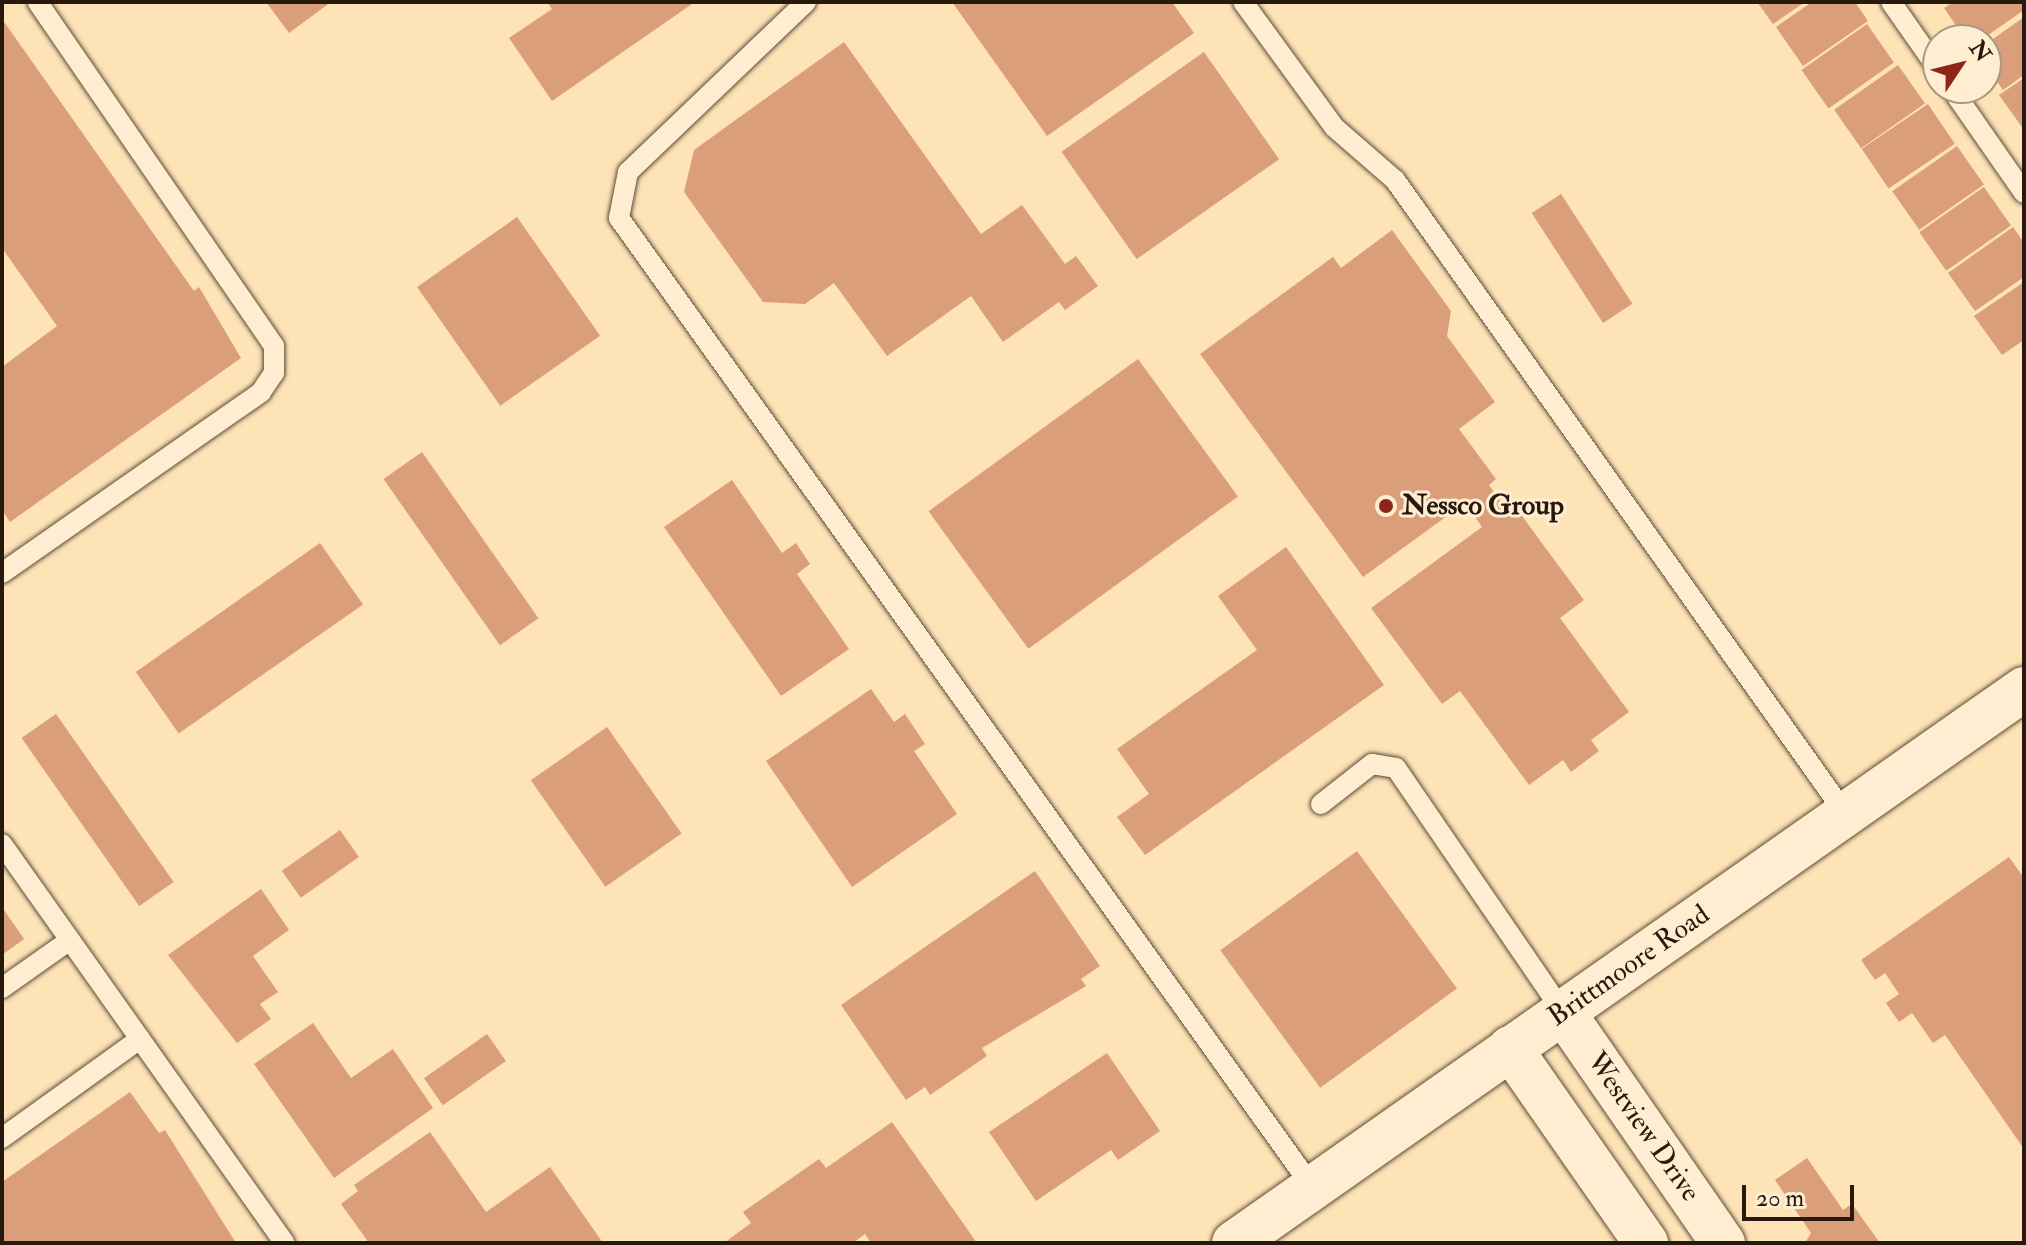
<!DOCTYPE html>
<style>
body{margin:0}
#map{position:relative;width:2026px;height:1245px;overflow:hidden;background:#fde3b6;font-family:"IM FELL Double Pica",serif}
div>[style]{position:absolute}
[style*='--x']{left:calc(var(--x)*1px);top:calc(var(--y)*1px);width:calc(var(--w)*1px);rotate:calc(var(--a)*1deg)}
.building>*{inset:0;background:#db9e7a;transform-origin:0 0}
.roads{filter:drop-shadow(0 0 2px #5d4c38) drop-shadow(0 0 2px #5d4c38)}
.service>*{height:20px;margin:-10px;padding:0 10px;transform-origin:10px;border-radius:10px;background:#feedd0}
.secondary>*{height:44px;margin:-22px;padding:0 22px;transform-origin:22px;border-radius:22px;background:#feedd0}
.dots>*{width:22px;height:22px;translate:-50% -50%;box-sizing:border-box;border:4px solid #feedd0;border-radius:50%}
span{translate:-50% -50%;white-space:nowrap;text-align:center;line-height:1.15;-webkit-text-stroke:6px #feedd0;paint-order:stroke}
.poi-label{font-size:28px;color:#28190e;font-weight:700}
.left{translate:0 -50%;text-align:left}
.street-label{font-size:28px;color:#28190e}
.frame{position:absolute;inset:0;border:4px solid #28190e;pointer-events:none}
.north{position:absolute;left:1922px;top:24px;width:80px;height:80px;box-sizing:border-box;background:#feedd0;border:2px solid #a89882;border-radius:50%;rotate:55deg;font-size:22px;font-weight:700;line-height:32px;text-align:center;color:#28190e}
.north::after{content:'';display:block;margin:auto;width:28px;height:36px;background:#8f2418;clip-path:polygon(50% 0,100% 100%,50% 72%,0 100%)}
.scale{position:absolute;left:1742px;top:1185px;width:112px;height:36px;box-sizing:border-box;border:4px solid #28190e;border-top:0;padding-left:10px;font-size:24px;line-height:28px;white-space:nowrap;color:#28190e;-webkit-text-stroke:6px #feedd0;paint-order:stroke}
</style>
<div id="map">
<div class="building">
<i style="clip-path:polygon(266px 2px,331px 2px,289px 33px)"></i>
<i style="clip-path:polygon(547px 2px,695px 2px,552px 101px,509px 38px,552px 9px)"></i>
<i style="clip-path:polygon(952px 2px,1172px 2px,1194px 33px,1047px 136px)"></i>
<i style="clip-path:polygon(1757px 2px,1805px 2px,1773px 24px)"></i>
<i style="clip-path:polygon(1812px 2px,1855px 2px,1868px 21px,1803px 66px,1776px 27px)"></i>
<i style="clip-path:polygon(1953px 2px,2024px 2px,2024px 10px,1981px 40px,1966px 40px,1944px 8px)"></i>
<i style="clip-path:polygon(2024px 17px,2024px 75px,2003px 90px,1986px 66px,1986px 44px)"></i>
<i style="clip-path:polygon(2px 19px,194px 291px,199px 287px,241px 358px,10px 522px,2px 510px,2px 367px,57px 326px,2px 248px)"></i>
<i style="left:1867px;top:24px;width:47px;height:80px;rotate:55deg"></i>
<i style="clip-path:polygon(844px 42px,981px 234px,1022px 205px,1065px 264px,1076px 256px,1098px 286px,1065px 310px,1059px 302px,1003px 342px,971px 296px,887px 356px,834px 283px,805px 304px,763px 302px,684px 192px,694px 150px)"></i>
<i style="left:1204px;top:52px;width:131px;height:174px;rotate:55deg"></i>
<i style="left:1898px;top:65px;width:47px;height:78px;rotate:55deg"></i>
<i style="clip-path:polygon(2024px 78px,2024px 130px,1999px 95px)"></i>
<i style="left:1928px;top:104px;width:48px;height:80px;rotate:56deg"></i>
<i style="left:1957px;top:146px;width:47px;height:79px;rotate:55deg"></i>
<i style="left:1984px;top:187px;width:47px;height:79px;rotate:55deg"></i>
<i style="left:1561px;top:194px;width:131px;height:35px;rotate:57deg"></i>
<i style="left:517px;top:217px;width:145px;height:122px;rotate:55deg"></i>
<i style="clip-path:polygon(2013px 227px,2024px 243px,2024px 277px,1975px 311px,1948px 273px)"></i>
<i style="clip-path:polygon(1392px 230px,1451px 311px,1447px 336px,1495px 402px,1459px 429px,1496px 479px,1489px 485px,1506px 509px,1513px 504px,1584px 600px,1560px 618px,1629px 712px,1591px 740px,1599px 751px,1571px 772px,1563px 760px,1529px 785px,1460px 691px,1442px 704px,1371px 608px,1482px 527px,1465px 503px,1363px 577px,1200px 354px,1333px 257px,1341px 268px)"></i>
<i style="clip-path:polygon(2024px 282px,2024px 340px,2002px 355px,1974px 316px)"></i>
<i style="left:1138px;top:359px;width:170px;height:259px;rotate:54deg"></i>
<i style="left:422px;top:452px;width:203px;height:47px;rotate:55deg"></i>
<i style="clip-path:polygon(732px 480px,782px 553px,796px 543px,810px 564px,797px 574px,849px 649px,781px 696px,664px 527px)"></i>
<i style="left:320px;top:543px;width:75px;height:225px;rotate:55deg"></i>
<i style="clip-path:polygon(1286px 547px,1384px 685px,1145px 855px,1117px 817px,1149px 794px,1117px 749px,1257px 650px,1218px 596px)"></i>
<i style="clip-path:polygon(871px 689px,894px 722px,905px 714px,925px 744px,914px 751px,957px 814px,852px 887px,766px 761px)"></i>
<i style="left:56px;top:714px;width:205px;height:42px;rotate:55deg"></i>
<i style="left:607px;top:727px;width:130px;height:93px;rotate:55deg"></i>
<i style="left:340px;top:830px;width:33px;height:71px;rotate:55deg"></i>
<i style="left:1357px;top:851px;width:170px;height:169px;rotate:54deg"></i>
<i style="clip-path:polygon(2009px 857px,2024px 878px,2024px 1149px,1945px 1035px,1933px 1043px,1912px 1013px,1899px 1022px,1886px 1003px,1899px 994px,1885px 973px,1875px 980px,1861px 960px)"></i>
<i style="clip-path:polygon(1035px 871px,1100px 966px,1081px 979px,1086px 986px,982px 1048px,987px 1056px,930px 1095px,925px 1087px,906px 1100px,841px 1005px)"></i>
<i style="clip-path:polygon(261px 889px,289px 930px,253px 956px,278px 992px,260px 1004px,271px 1019px,237px 1043px,168px 955px)"></i>
<i style="clip-path:polygon(2px 907px,24px 939px,2px 955px)"></i>
<i style="clip-path:polygon(313px 1023px,351px 1078px,393px 1049px,433px 1108px,334px 1178px,254px 1064px)"></i>
<i style="left:487px;top:1034px;width:33px;height:77px;rotate:55deg"></i>
<i style="clip-path:polygon(1107px 1053px,1160px 1131px,1118px 1160px,1111px 1150px,1036px 1201px,989px 1132px)"></i>
<i style="clip-path:polygon(130px 1092px,159px 1133px,165px 1130px,236px 1243px,2px 1243px,2px 1182px)"></i>
<i style="clip-path:polygon(892px 1122px,977px 1243px,871px 1243px,865px 1234px,853px 1243px,724px 1243px,751px 1223px,743px 1212px,819px 1159px,826px 1168px)"></i>
<i style="clip-path:polygon(430px 1132px,486px 1212px,550px 1167px,603px 1243px,369px 1243px,341px 1204px,358px 1191px,354px 1185px)"></i>
<i style="clip-path:polygon(1807px 1158px,1843px 1210px,1852px 1204px,1880px 1243px,1805px 1243px,1811px 1233px,1775px 1180px)"></i>
</div>
<div class="roads">
<div class="service">
<i style="--x:806;--y:2;--w:246;--a:136.3"></i>
<i style="--x:628;--y:172;--w:47;--a:101.1"></i>
<i style="--x:619;--y:218;--w:1193;--a:54.42"></i>
<i style="--x:1243;--y:2;--w:155;--a:53.9"></i>
<i style="--x:1334;--y:127;--w:81;--a:41"></i>
<i style="--x:1395;--y:180;--w:780;--a:54.6"></i>
<i style="--x:1891;--y:2;--w:82;--a:55"></i>
<i style="--x:1951;--y:88;--w:128;--a:55.2"></i>
<i style="--x:2;--y:573;--w:316;--a:-34.9"></i>
<i style="--x:261;--y:392;--w:23;--a:-56"></i>
<i style="--x:274;--y:373;--w:27;--a:-90"></i>
<i style="--x:274;--y:346;--w:417;--a:-124.5"></i>
<i style="--x:1321;--y:804;--w:65;--a:-38.1"></i>
<i style="--x:1372;--y:764;--w:24;--a:9"></i>
<i style="--x:1396;--y:768;--w:296;--a:55.6"></i>
<i style="--x:2;--y:844;--w:489;--a:54.7"></i>
<i style="--x:2;--y:988;--w:83;--a:-35.2"></i>
<i style="--x:2;--y:1138;--w:170;--a:-35.7"></i>
</div>
<div class="secondary">
<i style="--x:1563;--y:1012;--w:281;--a:55.3"></i>
<i style="--x:1510;--y:1048;--w:238;--a:55.1"></i>
<i style="--x:1234;--y:1243;--w:965;--a:-35.04"></i>
</div>
</div>
<div class="dots">
<i style="left:1386px;top:506px;background:#8f2418"></i>
</div>
<div class="poi-label">
<span class="left" style="left:1402px;top:506px">Nessco Group</span>
</div>
<div class="street-label">
<span style="left:1629px;top:966px;rotate:-35deg">Brittmoore Road</span>
<span style="left:1643px;top:1127px;rotate:55deg">Westview Drive</span>
</div>
<div class="frame"></div>
<div class="north">N</div>
<div class="scale">20 m</div>
</div>
